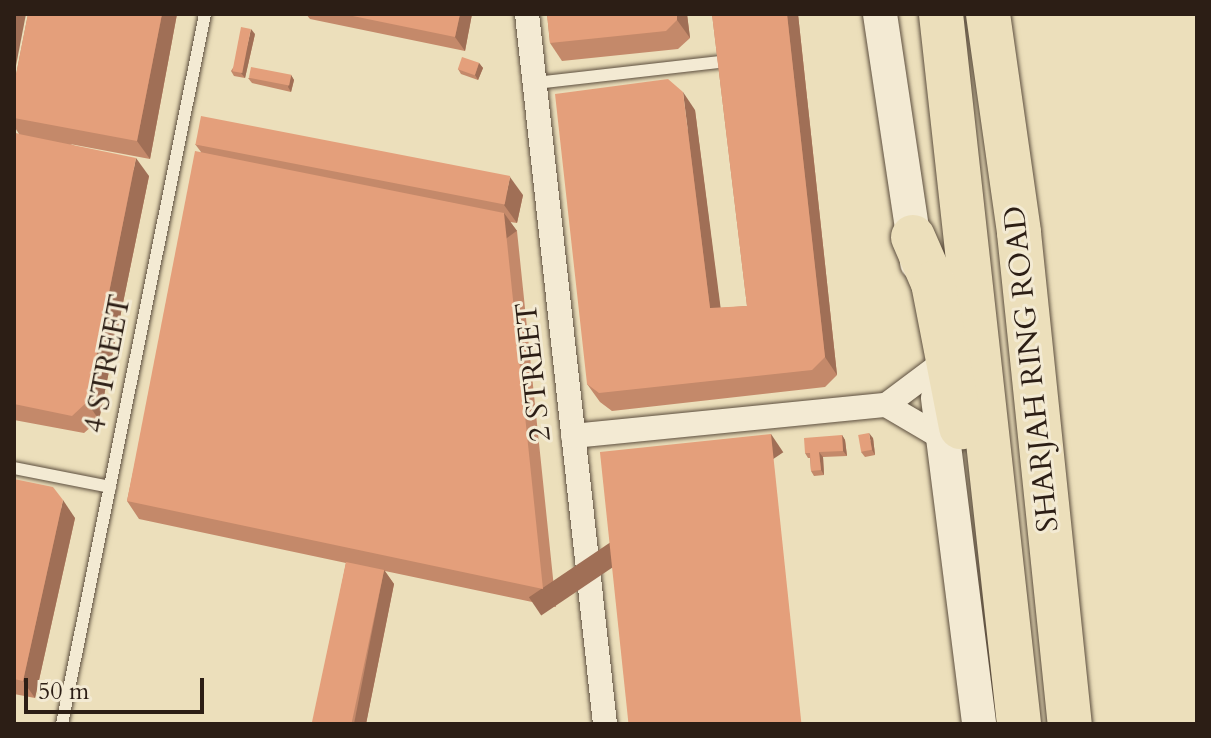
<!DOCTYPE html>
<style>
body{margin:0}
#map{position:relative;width:1211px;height:738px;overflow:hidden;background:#ecdfbb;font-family:Cardo,serif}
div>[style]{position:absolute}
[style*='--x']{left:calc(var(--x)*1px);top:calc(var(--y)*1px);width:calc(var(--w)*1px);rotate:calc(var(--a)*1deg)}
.roads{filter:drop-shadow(0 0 2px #5c4e3e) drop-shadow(0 0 2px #5c4e3e)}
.lane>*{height:12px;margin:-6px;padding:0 6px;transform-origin:6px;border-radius:6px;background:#f3ead3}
.street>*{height:24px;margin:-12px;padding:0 12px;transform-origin:12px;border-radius:12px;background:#f3ead3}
.secondary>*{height:34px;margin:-17px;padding:0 17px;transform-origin:17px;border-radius:17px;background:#f3ead3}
.highway>*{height:44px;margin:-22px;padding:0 22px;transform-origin:22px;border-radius:22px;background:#ecdfbb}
.wall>*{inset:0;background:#c4896a}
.shaded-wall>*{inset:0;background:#a06f56;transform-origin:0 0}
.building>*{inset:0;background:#e49f7b;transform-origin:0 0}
span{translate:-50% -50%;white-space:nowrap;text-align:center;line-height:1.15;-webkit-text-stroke:6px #f3ead3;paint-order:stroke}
.street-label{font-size:30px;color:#2c1e15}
.frame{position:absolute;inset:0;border:16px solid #2c1e15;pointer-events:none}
.scale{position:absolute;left:24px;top:678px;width:180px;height:36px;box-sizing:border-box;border:4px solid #2c1e15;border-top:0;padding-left:10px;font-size:24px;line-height:28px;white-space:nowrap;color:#2c1e15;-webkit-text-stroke:6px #f3ead3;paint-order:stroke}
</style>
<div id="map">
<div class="roads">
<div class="lane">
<i style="--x:535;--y:83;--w:185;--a:-6.5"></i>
<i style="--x:14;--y:468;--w:98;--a:11.2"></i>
<i style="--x:62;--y:724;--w:724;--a:-78.61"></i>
</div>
<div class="street">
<i style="--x:527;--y:14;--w:714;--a:83.73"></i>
<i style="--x:886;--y:405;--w:69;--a:30.3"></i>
<i style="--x:573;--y:436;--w:315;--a:-5.7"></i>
<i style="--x:886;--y:405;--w:59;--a:-36.7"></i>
</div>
<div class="secondary">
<i style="--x:880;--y:14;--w:252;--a:81.5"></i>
<i style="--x:938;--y:398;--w:329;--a:82.8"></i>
</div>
<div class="highway">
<i style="--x:941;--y:14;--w:714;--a:83.73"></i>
<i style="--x:988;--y:14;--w:221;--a:81.9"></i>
<i style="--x:1019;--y:233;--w:494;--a:84.1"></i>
<i style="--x:913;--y:237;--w:50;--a:66.5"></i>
<i style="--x:933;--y:283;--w:147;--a:79"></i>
</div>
</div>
<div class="wall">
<i style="clip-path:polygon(28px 14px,177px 14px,150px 159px,70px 144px,149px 176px,99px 420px,84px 433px,14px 420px,14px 133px,19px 134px,14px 126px,14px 85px)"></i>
<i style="clip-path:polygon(306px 14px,472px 14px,465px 51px,310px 19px)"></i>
<i style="clip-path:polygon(547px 14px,687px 14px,690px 38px,678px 49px,562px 61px,550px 43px)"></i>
<i style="clip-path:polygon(712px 14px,798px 14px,837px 375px,825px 387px,612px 411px,600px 402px,587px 384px,695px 110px,720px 308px,747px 306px)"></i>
<i style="clip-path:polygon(255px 34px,245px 78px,234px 76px,231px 71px)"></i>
<i style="clip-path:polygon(479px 63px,483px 68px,478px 80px,461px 74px,458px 69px)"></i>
<i style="clip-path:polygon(291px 75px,294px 80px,291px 92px,252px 83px,248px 78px)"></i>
<i style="clip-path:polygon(195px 144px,523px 195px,517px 223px,510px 222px,517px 231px,556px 607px,385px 571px,394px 584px,366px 724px,314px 724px,346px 563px,139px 519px,127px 501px,201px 152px)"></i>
<i style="clip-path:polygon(842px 435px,845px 440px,847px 456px,823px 457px,824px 475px,814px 476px,811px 471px,810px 458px,808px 458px,805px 453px)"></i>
<i style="clip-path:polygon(873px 438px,875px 455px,865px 457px,861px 452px)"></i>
<i style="clip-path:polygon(14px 479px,75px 518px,35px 698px,14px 694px)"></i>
</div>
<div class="shaded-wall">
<i style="clip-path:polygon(14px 14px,26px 14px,14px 76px)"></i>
<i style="clip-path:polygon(162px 14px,177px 14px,150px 159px,137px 141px)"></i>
<i style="clip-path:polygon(460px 14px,472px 14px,465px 51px,455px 37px)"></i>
<i style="clip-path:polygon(677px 14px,687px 14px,690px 38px,677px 20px)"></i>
<i style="clip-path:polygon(787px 14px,798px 14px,837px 375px,825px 357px)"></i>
<i style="clip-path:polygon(251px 29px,255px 34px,245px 78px,241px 73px)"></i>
<i style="clip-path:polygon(479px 63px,483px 68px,478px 80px,475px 75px)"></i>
<i style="clip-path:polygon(291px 75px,294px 80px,291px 92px,288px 87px)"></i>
<i style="clip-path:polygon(683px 92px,695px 110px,723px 326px,710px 308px)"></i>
<i style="clip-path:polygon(136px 158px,149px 176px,99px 420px,87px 402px)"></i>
<i style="clip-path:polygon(510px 177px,523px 195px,517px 223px,504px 205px)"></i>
<i style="left:504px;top:213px;width:22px;height:378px;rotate:54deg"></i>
<i style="clip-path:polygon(869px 433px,873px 438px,875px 455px,872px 450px)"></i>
<i style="left:771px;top:434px;width:22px;height:292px;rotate:56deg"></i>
<i style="clip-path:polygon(842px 435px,845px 440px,847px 456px,843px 451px)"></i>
<i style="clip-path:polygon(819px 452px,823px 457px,824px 475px,821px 470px)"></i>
<i style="clip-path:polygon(63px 500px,75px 518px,35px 698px,23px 681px)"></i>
<i style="clip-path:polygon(384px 570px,394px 584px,366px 724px,354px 724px)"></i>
</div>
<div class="building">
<i style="clip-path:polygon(28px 14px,162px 14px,137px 141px,14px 118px,14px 85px)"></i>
<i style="clip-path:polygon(343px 14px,460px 14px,455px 37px)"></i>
<i style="clip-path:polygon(547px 14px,677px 14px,677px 20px,666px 31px,550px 43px)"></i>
<i style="clip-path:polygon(712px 14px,787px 14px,825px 357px,812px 370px,599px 393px,587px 384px,555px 94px,668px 79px,683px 92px,710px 308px,747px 306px)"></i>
<i style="left:241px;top:27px;width:10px;height:45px;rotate:11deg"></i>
<i style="left:462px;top:57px;width:18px;height:13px;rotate:19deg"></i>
<i style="left:251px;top:67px;width:41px;height:11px;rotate:11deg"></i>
<i style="left:201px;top:116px;width:315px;height:29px;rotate:11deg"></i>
<i style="clip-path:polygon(14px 133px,136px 158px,87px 402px,72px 416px,14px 404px)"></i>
<i style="clip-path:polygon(195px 151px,504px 213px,543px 589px,127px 501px)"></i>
<i style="left:869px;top:433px;width:17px;height:11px;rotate:80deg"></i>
<i style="left:771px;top:434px;width:292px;height:172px;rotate:84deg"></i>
<i style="clip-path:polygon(842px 435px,843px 451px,819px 452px,821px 470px,811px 471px,810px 453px,805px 453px,804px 438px)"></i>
<i style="clip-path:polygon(14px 479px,53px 487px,63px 500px,23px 681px,14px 679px)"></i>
<i style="left:346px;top:562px;width:39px;height:165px;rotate:12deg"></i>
</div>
<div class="street-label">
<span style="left:108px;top:364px;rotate:-79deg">4 STREET</span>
<span style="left:1032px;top:369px;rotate:-96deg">SHARJAH RING ROAD</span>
<span style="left:534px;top:372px;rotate:-96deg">2 STREET</span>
</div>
<div class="frame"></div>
<div class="scale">50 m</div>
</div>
